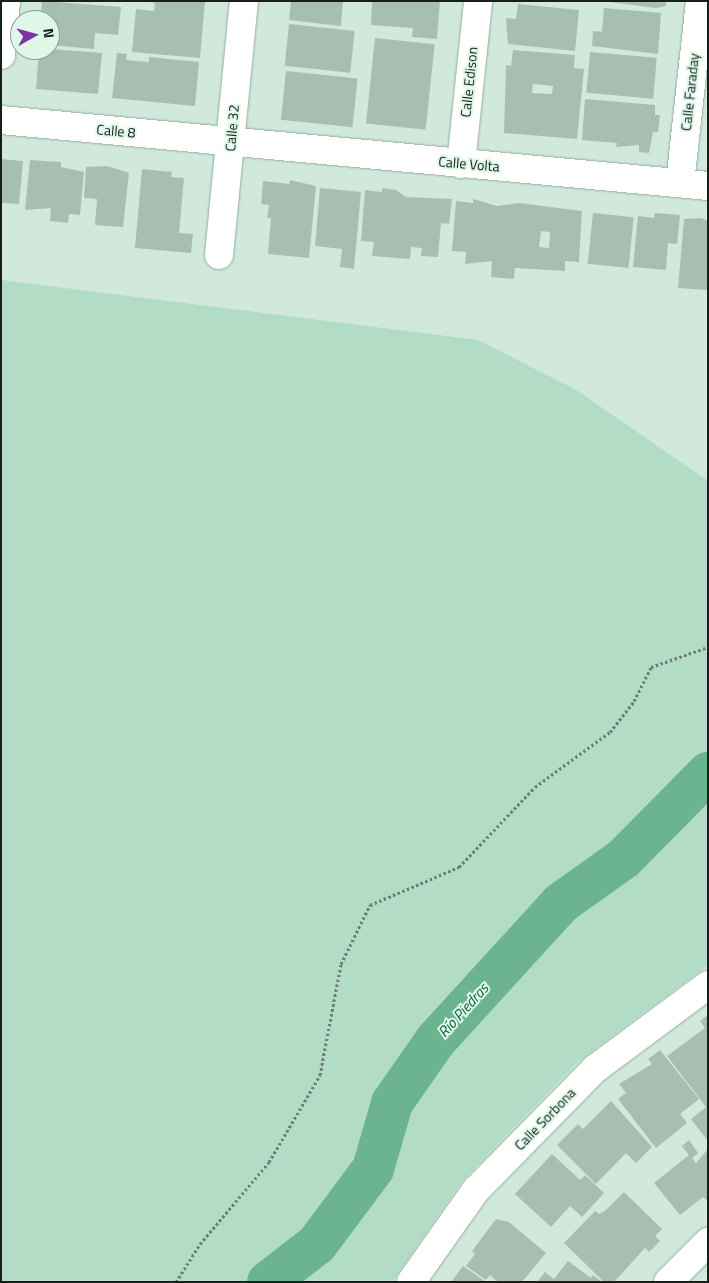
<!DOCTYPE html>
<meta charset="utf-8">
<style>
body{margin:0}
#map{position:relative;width:709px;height:1283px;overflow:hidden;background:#d1e9db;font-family:"Titillium Web",sans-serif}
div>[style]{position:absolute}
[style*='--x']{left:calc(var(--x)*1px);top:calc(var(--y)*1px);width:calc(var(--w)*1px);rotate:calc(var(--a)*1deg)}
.green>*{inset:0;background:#b2dcc5}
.river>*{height:42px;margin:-21px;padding:0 21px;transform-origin:21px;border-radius:21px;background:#6cb38f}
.building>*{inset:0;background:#a7bfb1;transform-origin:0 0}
.path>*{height:3px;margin-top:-1.5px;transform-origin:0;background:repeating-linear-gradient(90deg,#6d7d74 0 2.5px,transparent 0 5px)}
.roads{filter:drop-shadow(0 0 1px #95ada0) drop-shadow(0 0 1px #95ada0)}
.minor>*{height:28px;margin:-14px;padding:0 14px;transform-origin:14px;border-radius:14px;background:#fff}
span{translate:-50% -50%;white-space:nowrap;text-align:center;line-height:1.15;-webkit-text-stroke:4px #def7e9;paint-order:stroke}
.street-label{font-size:14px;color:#161f1a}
.water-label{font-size:15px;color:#0a6442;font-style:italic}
.frame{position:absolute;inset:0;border:2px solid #161f1a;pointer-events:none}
.north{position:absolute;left:10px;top:10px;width:50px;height:50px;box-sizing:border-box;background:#def7e9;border:1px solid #8ea196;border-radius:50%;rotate:83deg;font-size:14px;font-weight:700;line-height:20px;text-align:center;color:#161f1a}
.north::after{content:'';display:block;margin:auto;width:18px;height:22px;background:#7d33a5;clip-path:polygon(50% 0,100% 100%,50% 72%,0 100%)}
</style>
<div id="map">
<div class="green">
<i style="clip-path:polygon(1px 280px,478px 340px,575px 389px,708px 481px,708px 965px,579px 1061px,463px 1180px,392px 1282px,1px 1282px)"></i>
</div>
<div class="river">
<i style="--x:268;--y:1282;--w:62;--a:-37.8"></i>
<i style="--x:317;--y:1244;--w:94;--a:-53.3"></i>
<i style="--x:373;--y:1169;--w:69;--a:-73.9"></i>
<i style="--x:392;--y:1103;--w:77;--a:-55.1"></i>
<i style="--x:436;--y:1040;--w:185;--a:-47.6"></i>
<i style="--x:561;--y:903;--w:77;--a:-35.5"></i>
<i style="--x:624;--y:858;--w:120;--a:-45.3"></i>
</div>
<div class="building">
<i style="clip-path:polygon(42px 1px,121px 7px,118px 35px,95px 33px,94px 49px,50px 45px,50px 20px,40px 20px)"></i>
<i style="clip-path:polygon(148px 1px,205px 1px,200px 58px,132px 52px,136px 9px,154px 11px,155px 3px)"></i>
<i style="clip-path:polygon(291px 1px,343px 1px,341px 26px,289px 20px)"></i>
<i style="clip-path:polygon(372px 1px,440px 1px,437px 39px,412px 37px,413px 28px,371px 25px)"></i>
<i style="clip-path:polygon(602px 1px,666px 1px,666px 6px,656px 8px)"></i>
<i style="clip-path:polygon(518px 4px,579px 10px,575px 51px,508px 44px,506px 18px,516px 19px)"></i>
<i style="clip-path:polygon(604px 8px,661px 13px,658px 54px,592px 46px,593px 31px,602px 32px)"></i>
<i style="left:289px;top:24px;width:66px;height:42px;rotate:6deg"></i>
<i style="left:375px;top:38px;width:60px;height:86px;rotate:6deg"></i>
<i style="clip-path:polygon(50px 49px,102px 53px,98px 94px,36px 89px,39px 50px)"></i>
<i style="clip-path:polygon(evenodd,513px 50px,575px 55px,574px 68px,584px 69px,577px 139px,504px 133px,506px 65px,511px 66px,513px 50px,533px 84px,553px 86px,552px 94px,532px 93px,533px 84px)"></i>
<i style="left:590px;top:52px;width:67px;height:41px;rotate:5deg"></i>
<i style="clip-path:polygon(117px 53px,127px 54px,126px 60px,149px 62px,149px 57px,199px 62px,195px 106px,112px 98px)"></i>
<i style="left:286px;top:71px;width:72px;height:49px;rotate:6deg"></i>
<i style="clip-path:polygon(585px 99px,655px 105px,655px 115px,660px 115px,658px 132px,653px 132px,649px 153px,639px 152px,639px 145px,616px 147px,617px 143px,582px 140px)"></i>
<i style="clip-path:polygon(1px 159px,23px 161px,19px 204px,1px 203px)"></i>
<i style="clip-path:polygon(30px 160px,61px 162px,61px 167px,84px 172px,80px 215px,69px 214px,68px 223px,50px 221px,51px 208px,25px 210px)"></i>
<i style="clip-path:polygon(107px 166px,129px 173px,123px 227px,95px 225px,97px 199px,84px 198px,86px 167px)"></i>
<i style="clip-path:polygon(142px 169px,172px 172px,171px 177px,184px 178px,179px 233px,193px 234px,191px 253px,135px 248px)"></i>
<i style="clip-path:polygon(290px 180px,316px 186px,309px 258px,268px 254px,271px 218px,267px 218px,269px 205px,261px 204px,263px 181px,289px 184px)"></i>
<i style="clip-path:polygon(320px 188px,361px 192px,354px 269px,340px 267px,342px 249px,315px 246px)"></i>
<i style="clip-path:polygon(382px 188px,396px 190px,406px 197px,452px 199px,449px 224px,441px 223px,438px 257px,421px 256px,422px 248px,411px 247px,410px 259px,372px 256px,374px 242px,361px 241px,365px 190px,382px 192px)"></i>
<i style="clip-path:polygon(evenodd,473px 199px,497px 206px,519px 203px,582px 211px,579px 262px,565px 261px,565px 271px,515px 268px,514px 279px,491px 277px,492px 261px,465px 264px,466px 252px,452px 251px,456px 201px,473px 203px,473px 199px,541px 231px,550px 232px,549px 248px,539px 247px,541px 231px)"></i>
<i style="left:593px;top:213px;width:41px;height:51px;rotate:6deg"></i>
<i style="clip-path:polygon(655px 213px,680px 215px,677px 244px,668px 243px,666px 270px,633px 267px,638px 216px,654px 218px)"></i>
<i style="clip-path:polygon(701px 218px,708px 221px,708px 290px,678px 288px,684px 219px)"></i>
<i style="clip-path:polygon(708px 1015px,708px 1141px,691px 1119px,706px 1107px,667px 1056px,705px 1028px,700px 1021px)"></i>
<i style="clip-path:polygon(660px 1050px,699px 1099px,680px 1114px,687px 1123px,656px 1148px,618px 1099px,626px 1093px,619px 1084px,652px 1064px,648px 1059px)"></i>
<i style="clip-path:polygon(611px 1101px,652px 1147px,636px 1163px,626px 1153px,596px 1184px,557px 1145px,578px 1124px,583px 1129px)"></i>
<i style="clip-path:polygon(689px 1140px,698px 1153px,692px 1158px,696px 1163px,708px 1149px,708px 1201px,703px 1197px,680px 1215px,654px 1183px,689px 1155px,682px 1146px)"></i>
<i style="clip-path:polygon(552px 1154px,580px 1180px,585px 1175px,604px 1193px,582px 1217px,570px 1206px,551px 1227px,515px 1194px)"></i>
<i style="clip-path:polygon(624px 1192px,662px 1229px,655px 1236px,660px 1241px,649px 1252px,645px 1248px,614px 1282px,604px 1282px,564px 1243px,595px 1211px,599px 1214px,605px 1211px)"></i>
<i style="clip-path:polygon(496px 1219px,509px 1222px,546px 1253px,522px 1282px,498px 1282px,490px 1275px,486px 1280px,466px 1266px,475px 1254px,472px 1251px)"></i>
<i style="clip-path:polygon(568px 1261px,591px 1278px,593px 1275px,602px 1282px,537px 1282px,545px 1272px,554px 1279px)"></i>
<i style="clip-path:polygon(463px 1266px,486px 1282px,451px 1282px)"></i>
</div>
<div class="path">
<i style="--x:176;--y:1282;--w:45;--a:-57.7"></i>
<i style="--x:200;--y:1244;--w:107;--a:-49.9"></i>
<i style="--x:269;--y:1162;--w:101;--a:-59.6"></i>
<i style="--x:320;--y:1075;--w:113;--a:-79.3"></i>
<i style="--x:341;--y:964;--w:66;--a:-63.8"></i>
<i style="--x:370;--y:905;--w:97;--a:-23.1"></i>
<i style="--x:459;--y:867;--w:110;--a:-46.5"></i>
<i style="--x:535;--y:787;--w:93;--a:-36.3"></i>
<i style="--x:610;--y:732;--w:39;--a:-52"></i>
<i style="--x:634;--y:701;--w:38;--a:-63"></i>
<i style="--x:651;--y:667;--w:60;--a:-19.3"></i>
</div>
<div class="roads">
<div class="minor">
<i style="--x:1;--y:55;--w:54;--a:-84.7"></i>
<i style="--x:1;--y:120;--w:710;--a:5.33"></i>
<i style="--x:461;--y:164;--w:164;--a:-84"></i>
<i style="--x:680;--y:183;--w:183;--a:-83.7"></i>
<i style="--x:219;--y:255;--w:255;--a:-84.4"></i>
<i style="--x:411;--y:1282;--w:113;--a:-54.8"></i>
<i style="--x:476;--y:1190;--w:170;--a:-45.5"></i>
<i style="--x:595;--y:1069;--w:141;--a:-36.6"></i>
<i style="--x:668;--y:1282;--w:57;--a:-45"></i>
</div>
</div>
<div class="street-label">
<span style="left:469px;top:82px;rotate:-84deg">Calle Edison</span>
<span style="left:690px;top:92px;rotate:-84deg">Calle Faraday</span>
<span style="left:232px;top:128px;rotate:-85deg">Calle 32</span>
<span style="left:116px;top:131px;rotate:5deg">Calle 8</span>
<span style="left:469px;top:164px;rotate:5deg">Calle Volta</span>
<span style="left:545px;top:1119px;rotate:-46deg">Calle Sorbona</span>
</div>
<div class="water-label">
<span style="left:463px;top:1010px;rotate:-48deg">Río Piedras</span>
</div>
<div class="frame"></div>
<div class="north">N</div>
</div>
